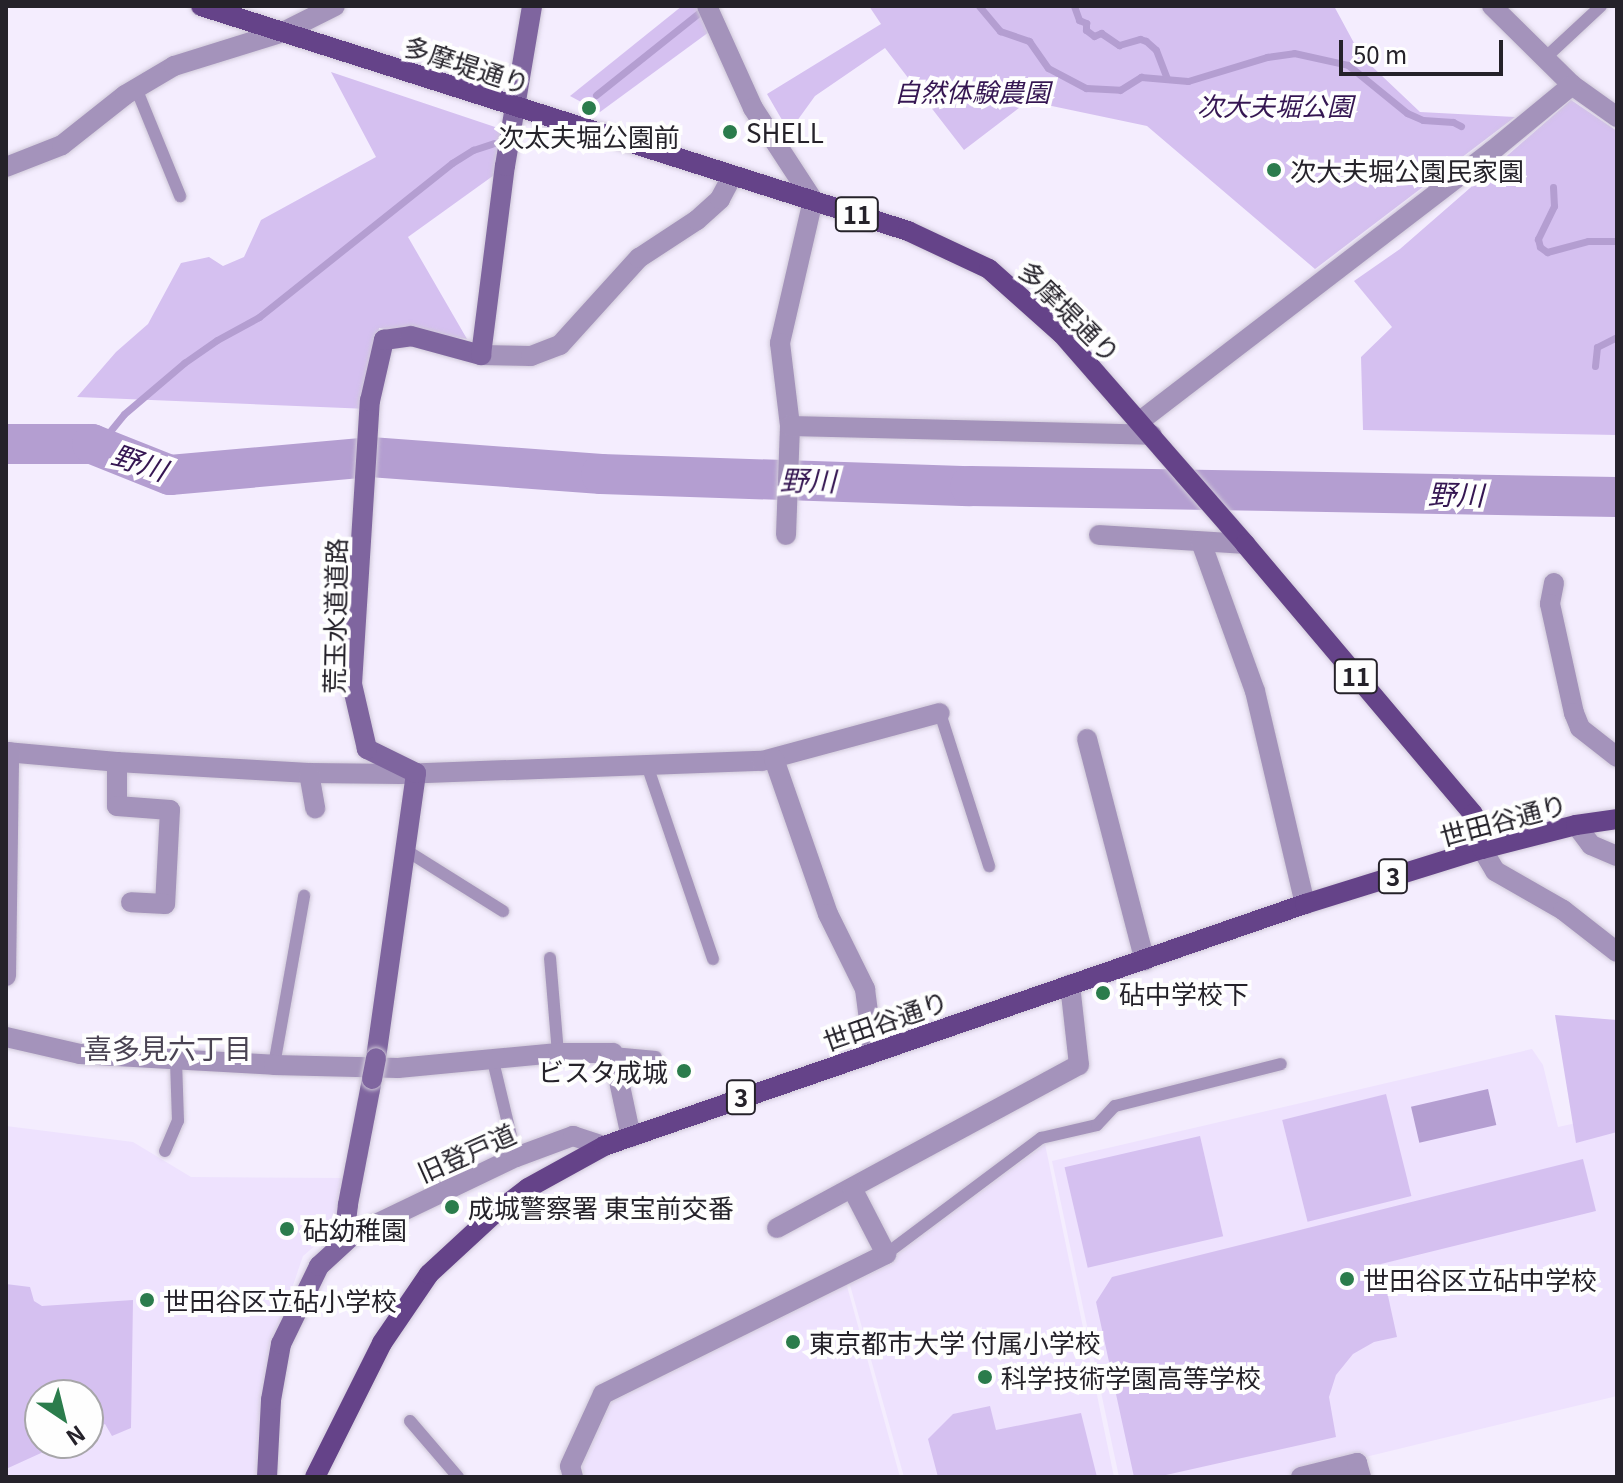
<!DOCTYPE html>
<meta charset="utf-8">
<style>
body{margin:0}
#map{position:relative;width:1623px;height:1483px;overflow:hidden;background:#f4edfe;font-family:Georgia,"Noto Sans JP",serif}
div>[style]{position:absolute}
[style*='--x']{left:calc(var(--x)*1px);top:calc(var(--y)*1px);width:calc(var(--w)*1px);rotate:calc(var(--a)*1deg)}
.built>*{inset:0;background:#eee2fe}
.green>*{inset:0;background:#d5c0f0;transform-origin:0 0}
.water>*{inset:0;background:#b49ed1;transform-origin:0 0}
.stream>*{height:7px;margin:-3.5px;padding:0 3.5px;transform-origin:3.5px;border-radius:3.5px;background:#b49ed1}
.river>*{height:40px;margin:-20px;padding:0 20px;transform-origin:20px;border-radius:20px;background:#b49ed1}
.roads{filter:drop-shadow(0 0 2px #cfc8d8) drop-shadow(0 0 2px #cfc8d8)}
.service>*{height:12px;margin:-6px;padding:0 6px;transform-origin:6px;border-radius:6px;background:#a493bb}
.minor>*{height:20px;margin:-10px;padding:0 10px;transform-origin:10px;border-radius:10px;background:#a493bb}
.tertiary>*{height:20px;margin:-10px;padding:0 10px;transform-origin:10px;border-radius:10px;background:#a493bb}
.secondary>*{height:20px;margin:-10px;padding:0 10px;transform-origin:10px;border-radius:10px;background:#7f659f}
.primary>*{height:20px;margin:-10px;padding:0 10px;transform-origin:10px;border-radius:10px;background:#654389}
.bridges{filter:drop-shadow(0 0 2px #cfc8d8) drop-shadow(0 0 2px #cfc8d8)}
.secondary-bridge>*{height:20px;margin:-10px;padding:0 10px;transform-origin:10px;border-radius:10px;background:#7f659f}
.dots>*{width:22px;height:22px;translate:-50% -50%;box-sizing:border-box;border:4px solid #fefefe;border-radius:50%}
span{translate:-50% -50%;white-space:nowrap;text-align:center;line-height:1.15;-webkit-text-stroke:8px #fefefe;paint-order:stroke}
.shield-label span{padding:2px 6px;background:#fefefe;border:2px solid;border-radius:6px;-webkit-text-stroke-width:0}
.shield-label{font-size:24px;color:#25222a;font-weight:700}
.street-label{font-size:26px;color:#25222a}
.park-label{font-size:26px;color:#351652;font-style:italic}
.poi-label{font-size:26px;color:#25222a}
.left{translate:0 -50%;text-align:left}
.right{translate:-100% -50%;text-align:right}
.water-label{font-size:28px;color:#351652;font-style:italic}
.neighbourhood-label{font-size:28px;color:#4a4353}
.frame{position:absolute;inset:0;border:8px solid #25222a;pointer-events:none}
.north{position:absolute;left:24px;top:1379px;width:80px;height:80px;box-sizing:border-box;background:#fefefe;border:2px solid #a7a6a9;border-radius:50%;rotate:145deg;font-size:22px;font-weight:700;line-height:32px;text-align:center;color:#25222a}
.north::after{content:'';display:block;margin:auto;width:28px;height:36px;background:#2b7c4c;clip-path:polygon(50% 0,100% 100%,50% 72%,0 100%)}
.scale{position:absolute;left:1339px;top:40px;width:164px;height:36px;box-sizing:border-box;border:4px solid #25222a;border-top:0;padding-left:10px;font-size:24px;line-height:28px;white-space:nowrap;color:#25222a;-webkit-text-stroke:6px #fefefe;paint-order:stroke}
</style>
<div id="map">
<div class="built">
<i style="clip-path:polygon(1532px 1049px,1543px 1065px,1558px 1127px,1617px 1114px,1617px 1396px,1283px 1477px,1119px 1477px,1052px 1161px)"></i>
<i style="clip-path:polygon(evenodd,6px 1126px,133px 1142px,191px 1177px,343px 1178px,336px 1228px,303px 1256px,273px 1344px,261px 1477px,6px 1477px,6px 1126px,40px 1395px,88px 1395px,88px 1443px,40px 1443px,40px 1395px)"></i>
<i style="clip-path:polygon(1045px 1144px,1114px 1477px,904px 1477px,848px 1278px,895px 1254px)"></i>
<i style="clip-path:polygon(845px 1279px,900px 1477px,585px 1477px,580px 1459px,603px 1405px)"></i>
</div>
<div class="green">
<i style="clip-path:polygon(682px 6px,698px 6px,709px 32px,600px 112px,570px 96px)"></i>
<i style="clip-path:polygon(869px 6px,1334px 6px,1361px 56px,1420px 112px,1515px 117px,1315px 269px,1147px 126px,1028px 101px,964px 150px,885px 48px,815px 96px,789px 132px,767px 94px,881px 24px)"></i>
<i style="clip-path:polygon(331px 72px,504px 130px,497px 173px,408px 237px,467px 339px,379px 328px,369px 409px,77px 397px,116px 352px,148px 324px,181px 263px,209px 257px,223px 266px,244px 257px,261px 220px,376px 157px)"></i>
<i style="clip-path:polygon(1571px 100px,1617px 131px,1617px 435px,1363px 430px,1361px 357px,1392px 327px,1354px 281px,1400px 249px)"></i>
<i style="clip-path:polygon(1555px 1015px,1617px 1020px,1617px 1132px,1576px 1143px)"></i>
<i style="left:1386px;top:1094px;width:105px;height:107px;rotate:76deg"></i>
<i style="left:1200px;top:1136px;width:103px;height:139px;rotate:77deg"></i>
<i style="clip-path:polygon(1583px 1159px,1596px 1211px,1381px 1264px,1397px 1337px,1374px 1342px,1353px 1354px,1336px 1375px,1329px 1397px,1336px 1437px,1157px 1477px,1134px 1477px,1096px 1302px,1112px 1277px)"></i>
<i style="clip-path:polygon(6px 1284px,30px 1287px,34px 1301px,42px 1306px,133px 1300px,131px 1428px,112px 1436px,105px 1424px,88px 1432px,88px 1395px,40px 1395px,40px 1443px,63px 1443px,6px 1469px)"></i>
<i style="clip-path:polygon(990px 1406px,996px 1430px,1081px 1413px,1097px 1477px,938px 1477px,928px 1439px,953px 1414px)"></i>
</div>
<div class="water">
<i style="left:1488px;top:1089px;width:37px;height:79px;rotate:77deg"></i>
</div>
<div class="stream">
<i style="--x:979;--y:6;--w:33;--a:50"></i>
<i style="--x:1000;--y:31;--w:31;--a:19"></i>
<i style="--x:1029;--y:41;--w:33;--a:55"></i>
<i style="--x:1048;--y:68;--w:43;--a:27.8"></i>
<i style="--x:1086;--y:88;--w:34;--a:3"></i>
<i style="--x:1120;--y:90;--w:25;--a:-32"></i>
<i style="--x:1141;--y:77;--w:47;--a:4.9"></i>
<i style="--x:1188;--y:81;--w:83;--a:-16.9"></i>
<i style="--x:1267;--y:57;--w:27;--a:-8"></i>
<i style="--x:1294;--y:53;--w:55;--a:12.5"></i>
<i style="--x:1348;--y:65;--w:76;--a:39.1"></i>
<i style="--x:1407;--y:113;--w:17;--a:24"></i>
<i style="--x:1423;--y:120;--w:30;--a:4"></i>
<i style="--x:1453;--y:122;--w:9;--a:27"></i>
<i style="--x:1074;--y:6;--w:15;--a:70"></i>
<i style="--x:1079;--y:20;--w:8;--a:23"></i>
<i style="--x:1086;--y:23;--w:7;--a:90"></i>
<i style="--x:1086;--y:30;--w:10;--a:37"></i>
<i style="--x:1094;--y:36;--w:8;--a:-23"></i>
<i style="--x:1101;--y:33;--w:22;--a:34"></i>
<i style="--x:1119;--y:45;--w:22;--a:-16"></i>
<i style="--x:1140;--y:39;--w:6;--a:18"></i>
<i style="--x:1146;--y:41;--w:13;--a:42"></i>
<i style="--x:1156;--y:50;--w:31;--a:69"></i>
<i style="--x:596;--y:95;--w:139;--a:-38.6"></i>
<i style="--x:1553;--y:187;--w:19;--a:87"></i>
<i style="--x:1554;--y:206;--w:37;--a:116"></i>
<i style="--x:1538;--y:239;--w:8;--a:76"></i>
<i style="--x:1540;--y:247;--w:9;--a:36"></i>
<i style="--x:1547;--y:252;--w:42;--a:-15"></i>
<i style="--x:1588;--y:241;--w:29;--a:0"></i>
<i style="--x:1595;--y:366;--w:19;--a:-84"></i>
<i style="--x:1597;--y:347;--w:22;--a:-27"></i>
<i style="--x:98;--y:446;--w:41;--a:-50.9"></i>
<i style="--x:124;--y:414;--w:79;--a:-40.4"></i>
<i style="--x:184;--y:363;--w:40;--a:-34.9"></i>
<i style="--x:217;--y:340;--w:48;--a:-28.7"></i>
<i style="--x:259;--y:317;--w:247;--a:-38.6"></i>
<i style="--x:452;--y:163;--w:25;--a:-32"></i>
<i style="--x:473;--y:150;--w:22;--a:-18"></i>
</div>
<div class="river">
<i style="--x:6;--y:444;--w:86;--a:0"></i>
<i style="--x:92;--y:444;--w:84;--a:21.7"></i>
<i style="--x:170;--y:475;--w:201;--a:-5.1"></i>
<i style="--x:370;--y:457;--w:232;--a:4.2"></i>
<i style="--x:601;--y:474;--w:369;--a:1.9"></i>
<i style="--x:970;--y:486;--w:647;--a:0.97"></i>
</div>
<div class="roads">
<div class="service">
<i style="--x:1544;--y:59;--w:78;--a:-42.9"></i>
<i style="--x:136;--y:88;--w:117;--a:67.8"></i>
<i style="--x:940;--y:713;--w:161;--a:72.2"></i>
<i style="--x:647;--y:765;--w:205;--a:71.2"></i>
<i style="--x:404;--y:849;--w:117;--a:32.1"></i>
<i style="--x:550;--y:958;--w:95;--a:85.2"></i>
<i style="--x:613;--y:1053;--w:43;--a:5.3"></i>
<i style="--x:493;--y:1061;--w:99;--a:76.5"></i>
<i style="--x:274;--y:1065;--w:172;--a:-79.9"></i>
<i style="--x:165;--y:1151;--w:33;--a:-67"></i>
<i style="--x:178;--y:1121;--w:59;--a:-91.9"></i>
<i style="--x:886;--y:1254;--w:194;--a:-36.8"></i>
<i style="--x:1041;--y:1138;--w:57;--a:-13.1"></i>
<i style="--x:1097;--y:1125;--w:26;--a:-47"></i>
<i style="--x:1115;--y:1106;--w:171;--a:-14.2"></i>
<i style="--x:410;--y:1421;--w:74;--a:49.4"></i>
</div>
<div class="minor">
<i style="--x:707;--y:6;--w:112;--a:65.7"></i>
<i style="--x:753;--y:108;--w:110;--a:56.9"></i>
<i style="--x:813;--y:200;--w:147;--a:103"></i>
<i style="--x:780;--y:343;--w:84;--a:83.1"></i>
<i style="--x:790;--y:426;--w:109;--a:92.1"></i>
<i style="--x:1492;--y:6;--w:112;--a:44.6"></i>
<i style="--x:1572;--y:85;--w:55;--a:35.4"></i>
<i style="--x:6;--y:167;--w:60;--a:-21.4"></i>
<i style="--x:62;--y:145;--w:80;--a:-38.4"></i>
<i style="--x:125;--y:95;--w:57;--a:-30.6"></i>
<i style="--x:174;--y:66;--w:114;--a:-17.3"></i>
<i style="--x:283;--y:32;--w:58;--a:-26.6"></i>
<i style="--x:481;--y:355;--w:50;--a:1.1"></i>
<i style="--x:531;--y:356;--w:31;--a:-21"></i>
<i style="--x:560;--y:345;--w:118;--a:-47.8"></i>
<i style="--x:639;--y:258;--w:69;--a:-33.2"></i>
<i style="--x:697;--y:220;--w:31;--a:-42"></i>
<i style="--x:720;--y:199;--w:26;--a:-62"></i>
<i style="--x:1140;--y:421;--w:444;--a:-37.5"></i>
<i style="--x:1492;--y:151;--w:104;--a:-39.5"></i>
<i style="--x:790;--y:426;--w:362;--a:1.4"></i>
<i style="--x:1099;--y:535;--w:146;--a:3.5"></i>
<i style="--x:1201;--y:542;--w:158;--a:70.1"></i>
<i style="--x:1255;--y:691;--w:219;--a:76.8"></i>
<i style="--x:1554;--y:583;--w:21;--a:101"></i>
<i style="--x:1550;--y:604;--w:112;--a:77.6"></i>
<i style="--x:1574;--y:713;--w:16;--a:68"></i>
<i style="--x:1580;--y:728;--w:47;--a:38.1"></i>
<i style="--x:1087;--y:739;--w:229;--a:75.4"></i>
<i style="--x:6;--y:752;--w:111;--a:5.1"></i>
<i style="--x:117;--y:762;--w:192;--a:3.3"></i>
<i style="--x:309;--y:773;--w:91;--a:0.6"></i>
<i style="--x:400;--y:774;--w:362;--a:-2.1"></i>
<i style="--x:762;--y:761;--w:184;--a:-15.1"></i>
<i style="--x:774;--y:759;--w:164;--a:70.8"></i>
<i style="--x:828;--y:914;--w:84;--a:63.7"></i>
<i style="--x:865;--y:989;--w:63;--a:82.6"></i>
<i style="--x:117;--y:762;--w:44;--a:90"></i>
<i style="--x:117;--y:806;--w:53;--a:4.3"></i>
<i style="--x:170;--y:810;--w:94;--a:93"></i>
<i style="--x:165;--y:904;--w:34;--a:-177"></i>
<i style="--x:309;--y:773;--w:36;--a:80"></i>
<i style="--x:1576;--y:825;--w:25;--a:53"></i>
<i style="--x:1591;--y:845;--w:28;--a:23"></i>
<i style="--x:6;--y:976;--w:224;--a:-89.2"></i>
<i style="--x:6;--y:1037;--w:76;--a:12.9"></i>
<i style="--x:80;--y:1054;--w:194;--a:3.2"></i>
<i style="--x:274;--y:1065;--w:124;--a:1.4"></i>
<i style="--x:398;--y:1068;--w:161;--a:-5.4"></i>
<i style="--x:558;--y:1053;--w:55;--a:0"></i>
<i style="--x:613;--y:1053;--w:86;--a:77.9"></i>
<i style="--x:777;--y:1228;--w:343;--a:-28.4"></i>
<i style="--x:1079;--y:1065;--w:81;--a:-96.4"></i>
<i style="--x:353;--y:1235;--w:181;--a:-25.6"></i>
<i style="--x:516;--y:1157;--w:61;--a:-20.2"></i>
<i style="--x:573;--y:1136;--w:33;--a:18"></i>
<i style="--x:573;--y:1477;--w:11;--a:-105"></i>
<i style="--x:570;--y:1466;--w:79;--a:-65.4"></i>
<i style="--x:603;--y:1394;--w:316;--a:-26.3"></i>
<i style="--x:886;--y:1254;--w:74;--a:-117.3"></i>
<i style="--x:1301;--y:1477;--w:58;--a:-14"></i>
<i style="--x:1357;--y:1463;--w:15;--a:74"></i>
</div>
<div class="tertiary">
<i style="--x:1482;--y:849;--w:26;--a:59"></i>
<i style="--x:1495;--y:871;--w:78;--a:29.8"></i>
<i style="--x:1563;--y:910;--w:68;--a:37.9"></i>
</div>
<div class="secondary">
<i style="--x:376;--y:1058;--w:288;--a:-82"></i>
<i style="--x:416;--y:773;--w:55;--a:-153.9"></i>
<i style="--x:367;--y:749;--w:67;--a:-103"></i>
<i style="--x:352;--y:684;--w:284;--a:-86.4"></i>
<i style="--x:370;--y:401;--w:63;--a:-77.1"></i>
<i style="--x:384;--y:340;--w:27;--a:-8"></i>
<i style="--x:411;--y:336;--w:73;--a:15.2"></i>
<i style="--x:481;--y:355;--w:191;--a:-82.8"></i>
<i style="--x:505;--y:166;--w:162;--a:-80.4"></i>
<i style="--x:267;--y:1477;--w:77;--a:-87"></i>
<i style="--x:271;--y:1400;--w:57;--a:-79.9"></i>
<i style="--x:281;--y:1344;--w:87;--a:-64"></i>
<i style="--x:319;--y:1266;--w:46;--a:-42.4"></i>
<i style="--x:353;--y:1235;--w:16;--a:-117"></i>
<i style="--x:346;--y:1221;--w:17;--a:-83"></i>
<i style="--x:348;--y:1204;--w:127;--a:-79.1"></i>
</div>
<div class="primary">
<i style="--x:201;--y:6;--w:742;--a:17.65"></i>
<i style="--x:908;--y:231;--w:89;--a:25.1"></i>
<i style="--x:989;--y:269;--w:98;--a:41.7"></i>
<i style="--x:1062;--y:334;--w:279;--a:48.9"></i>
<i style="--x:1245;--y:544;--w:353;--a:49.8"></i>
<i style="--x:1473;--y:814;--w:36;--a:76"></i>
<i style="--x:315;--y:1477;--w:150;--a:-63.4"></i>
<i style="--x:382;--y:1343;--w:83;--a:-55.7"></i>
<i style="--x:429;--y:1274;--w:87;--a:-42.7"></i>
<i style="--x:493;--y:1215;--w:44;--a:-37.6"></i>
<i style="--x:528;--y:1188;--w:87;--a:-28.9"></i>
<i style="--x:604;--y:1146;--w:742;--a:-19.05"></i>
<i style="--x:1305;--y:904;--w:185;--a:-17.3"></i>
<i style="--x:1482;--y:849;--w:97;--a:-14.3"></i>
<i style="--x:1576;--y:825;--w:41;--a:-8.3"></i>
</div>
</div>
<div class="bridges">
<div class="secondary-bridge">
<i style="--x:372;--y:1079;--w:21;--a:-79"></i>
</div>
</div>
<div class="dots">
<i style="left:589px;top:108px;background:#2b7c4c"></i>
<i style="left:730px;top:132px;background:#2b7c4c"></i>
<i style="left:1274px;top:170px;background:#2b7c4c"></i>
<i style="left:1103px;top:993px;background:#2b7c4c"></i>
<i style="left:684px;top:1071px;background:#2b7c4c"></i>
<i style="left:452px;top:1207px;background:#2b7c4c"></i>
<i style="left:287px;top:1229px;background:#2b7c4c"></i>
<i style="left:1347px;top:1279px;background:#2b7c4c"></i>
<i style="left:147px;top:1300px;background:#2b7c4c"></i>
<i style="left:793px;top:1342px;background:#2b7c4c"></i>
<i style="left:985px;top:1377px;background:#2b7c4c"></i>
</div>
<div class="shield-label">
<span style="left:857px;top:214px">11</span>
<span style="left:1356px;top:676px">11</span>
<span style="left:1393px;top:876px">3</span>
<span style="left:741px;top:1097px">3</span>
</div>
<div class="street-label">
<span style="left:467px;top:64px;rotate:18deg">多摩堤通り</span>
<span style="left:1070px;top:311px;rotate:45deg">多摩堤通り</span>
<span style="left:334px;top:616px;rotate:-89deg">荒玉水道道路</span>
<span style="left:1503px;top:819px;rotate:-15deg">世田谷通り</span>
<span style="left:885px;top:1020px;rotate:-19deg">世田谷通り</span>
<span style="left:466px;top:1152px;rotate:-24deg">旧登戸道</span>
</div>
<div class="park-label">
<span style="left:972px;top:91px">自然体験農園</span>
<span style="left:1275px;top:105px">次大夫堀公園</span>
</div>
<div class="poi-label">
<span class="left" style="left:746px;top:132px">SHELL</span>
<span style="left:589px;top:136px">次太夫堀公園前</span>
<span class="left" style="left:1290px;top:170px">次大夫堀公園民家園</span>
<span class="left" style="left:1119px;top:993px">砧中学校下</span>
<span class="right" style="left:668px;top:1071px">ビスタ成城</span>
<span class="left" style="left:468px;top:1207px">成城警察署 東宝前交番</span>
<span class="left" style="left:303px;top:1229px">砧幼稚園</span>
<span class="left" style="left:1363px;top:1279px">世田谷区立砧中学校</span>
<span class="left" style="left:163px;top:1300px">世田谷区立砧小学校</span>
<span class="left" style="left:809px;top:1342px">東京都市大学 付属小学校</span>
<span class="left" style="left:1001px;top:1377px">科学技術学園高等学校</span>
</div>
<div class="water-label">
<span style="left:140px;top:461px;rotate:19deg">野川</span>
<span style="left:808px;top:479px;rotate:1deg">野川</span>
<span style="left:1456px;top:493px;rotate:1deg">野川</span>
</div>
<div class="neighbourhood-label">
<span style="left:168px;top:1047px">喜多見六丁目</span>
</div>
<div class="frame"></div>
<div class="north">N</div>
<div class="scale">50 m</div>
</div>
